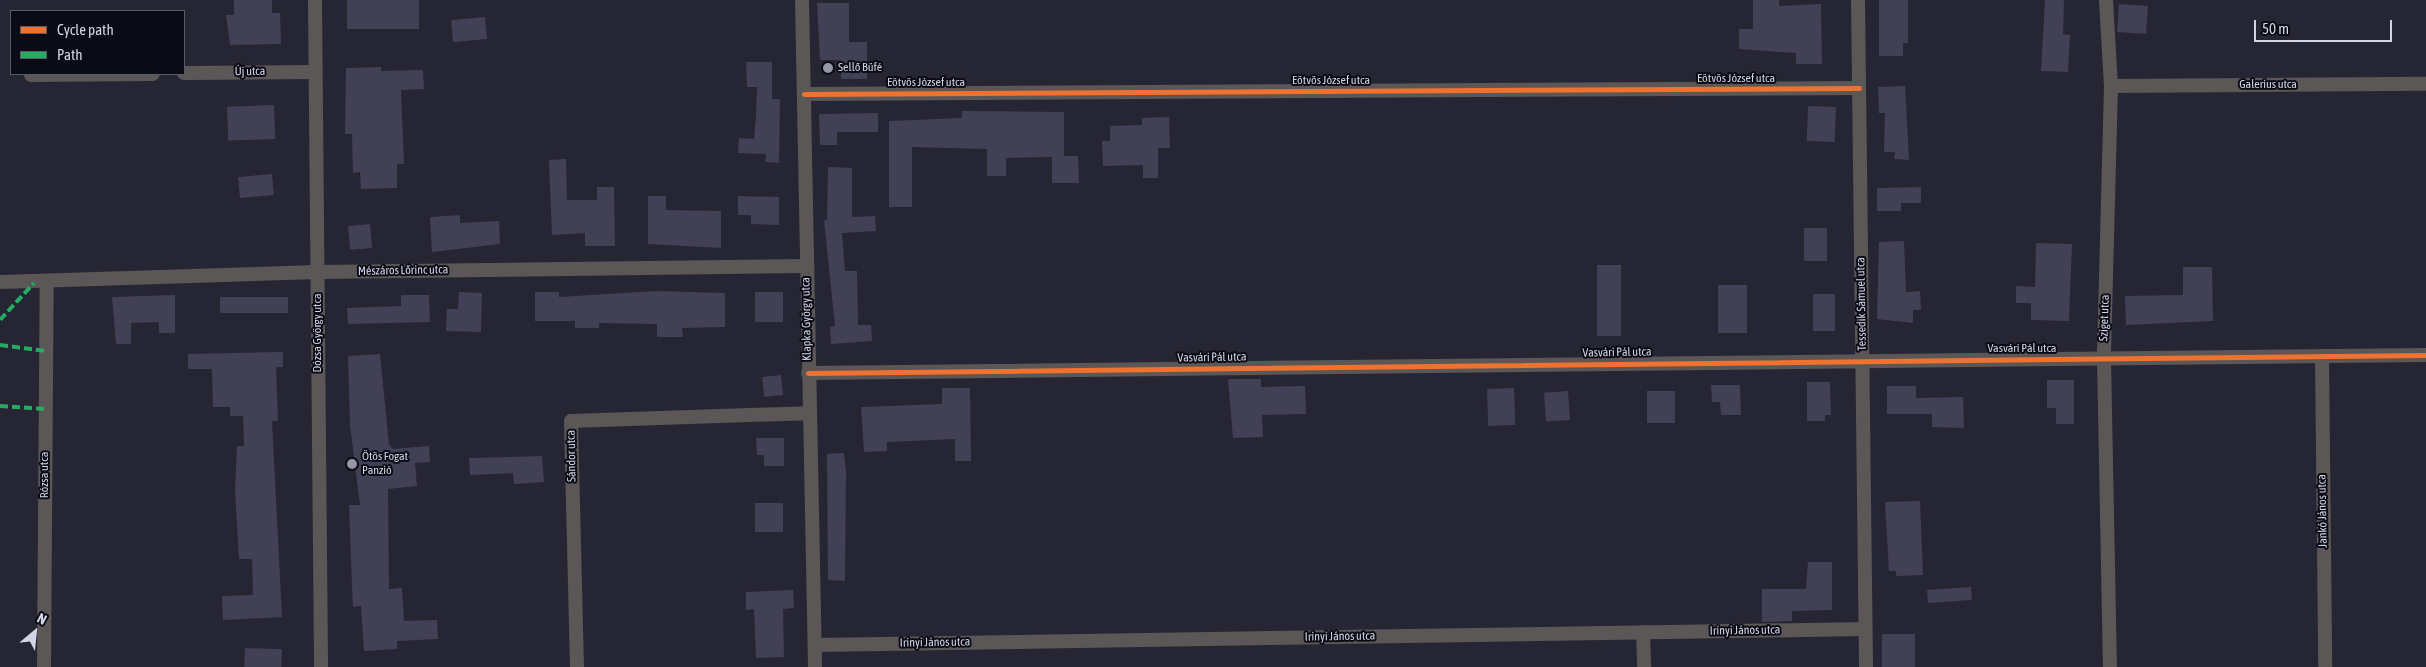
<!DOCTYPE html>
<meta charset="utf-8">
<style>
body{margin:0}
#map{position:relative;width:2426px;height:667px;overflow:hidden;background:#262533;font-family:"Asap Condensed",sans-serif}
div>[style]{position:absolute}
[style*='--x']{left:calc(var(--x)*1px);top:calc(var(--y)*1px);width:calc(var(--w)*1px);rotate:calc(var(--a)*1deg)}
.building>*{inset:0;background:#424055;transform-origin:0 0}
.street>*{height:14px;margin:-7px;padding:0 7px;transform-origin:7px;border-radius:7px;background:#5b5757}
.quiet>*{height:4px;margin-top:-2px;transform-origin:0;background:repeating-linear-gradient(90deg,#26ab63 0 8px,transparent 0 12px)}
.cycleway>*{height:5px;margin:-2.5px;padding:0 2.5px;transform-origin:2.5px;border-radius:2.5px;background:#ef722f}
.dots>*{width:14px;height:14px;translate:-50% -50%;box-sizing:border-box;border:2px solid #0b0b16;border-radius:50%}
span{translate:-50% -50%;white-space:nowrap;text-align:center;line-height:1.15;-webkit-text-stroke:4px #0b0b16;paint-order:stroke}
.poi-label{font-size:12px;color:#d2d3e4}
.left{translate:0 -50%;text-align:left}
.street-label{font-size:12px;color:#d2d3e4}
.legend{position:absolute;left:10px;top:10px;width:175px;height:65px;box-sizing:border-box;background:#0b0b16;border:1px solid #5b5b68;margin:0;padding:6px 9px;list-style:none;font-size:15px;color:#d2d3e4}
.legend li{display:flex;align-items:center;gap:10px;height:25px}
.legend b{width:25px;border:1px solid #5b5b68}
.north{position:absolute;left:10px;top:607px;width:50px;height:50px;-webkit-text-stroke:4px #0b0b16;paint-order:stroke;rotate:28deg;font-size:14px;font-weight:700;line-height:20px;text-align:center;color:#d2d3e4}
.north::after{content:'';display:block;margin:auto;width:18px;height:22px;background:#d2d3e4;clip-path:polygon(50% 0,100% 100%,50% 72%,0 100%)}
.scale{position:absolute;left:2254px;top:20px;width:138px;height:22px;box-sizing:border-box;border:2px solid #d2d3e4;border-top:0;padding-left:6px;font-size:15px;line-height:18px;white-space:nowrap;color:#d2d3e4;-webkit-text-stroke:4px #0b0b16;paint-order:stroke}
</style>
<div id="map">
<div class="building">
<i style="clip-path:polygon(234px 0,272px 0,272px 13px,280px 13px,281px 44px,230px 45px,226px 15px,234px 15px)"></i>
<i style="left:347px;top:0;width:72px;height:29px"></i>
<i style="clip-path:polygon(1753px 0,1779px 0,1779px 6px,1821px 4px,1822px 64px,1796px 64px,1796px 53px,1739px 49px,1739px 29px,1753px 29px)"></i>
<i style="clip-path:polygon(1879px 0,1908px 0,1908px 43px,1903px 43px,1903px 56px,1879px 56px)"></i>
<i style="clip-path:polygon(2045px 0,2064px 0,2063px 34px,2070px 35px,2068px 72px,2041px 71px)"></i>
<i style="clip-path:polygon(817px 3px,849px 3px,849px 42px,867px 42px,867px 79px,841px 79px,841px 60px,820px 60px)"></i>
<i style="left:2119px;top:4px;width:29px;height:28px;rotate:4deg"></i>
<i style="left:485px;top:17px;width:22px;height:34px;rotate:85deg"></i>
<i style="clip-path:polygon(746px 62px,772px 62px,772px 99px,780px 99px,779px 163px,765px 162px,766px 154px,738px 153px,739px 138px,754px 139px,756px 116px,757px 87px,747px 87px)"></i>
<i style="clip-path:polygon(381px 67px,381px 71px,423px 70px,424px 89px,401px 90px,404px 164px,397px 164px,397px 188px,361px 189px,360px 172px,353px 173px,352px 134px,345px 134px,346px 68px)"></i>
<i style="clip-path:polygon(1905px 86px,1909px 160px,1894px 159px,1895px 152px,1884px 152px,1885px 113px,1879px 113px,1878px 87px)"></i>
<i style="left:274px;top:105px;width:34px;height:47px;rotate:88deg"></i>
<i style="left:1808px;top:106px;width:28px;height:35px;rotate:2deg"></i>
<i style="clip-path:polygon(962px 111px,1064px 112px,1064px 156px,1078px 156px,1079px 183px,1052px 183px,1052px 157px,1006px 158px,1006px 176px,987px 176px,987px 149px,912px 147px,912px 207px,889px 207px,889px 121px,962px 118px)"></i>
<i style="clip-path:polygon(878px 113px,878px 132px,837px 132px,837px 145px,820px 145px,819px 114px)"></i>
<i style="clip-path:polygon(1169px 117px,1170px 148px,1158px 148px,1158px 178px,1143px 178px,1143px 165px,1103px 166px,1102px 141px,1110px 141px,1110px 126px,1142px 125px,1142px 118px)"></i>
<i style="clip-path:polygon(566px 159px,567px 200px,597px 200px,597px 187px,614px 187px,615px 246px,585px 246px,585px 233px,552px 235px,549px 160px)"></i>
<i style="clip-path:polygon(828px 167px,852px 168px,852px 217px,875px 216px,876px 231px,842px 233px,845px 271px,857px 271px,858px 325px,871px 325px,872px 341px,831px 344px,830px 327px,835px 326px,824px 220px,827px 220px)"></i>
<i style="left:272px;top:174px;width:21px;height:34px;rotate:85deg"></i>
<i style="clip-path:polygon(1921px 187px,1921px 203px,1901px 203px,1901px 211px,1877px 211px,1877px 188px)"></i>
<i style="clip-path:polygon(648px 196px,666px 196px,666px 210px,721px 211px,721px 248px,648px 244px)"></i>
<i style="clip-path:polygon(738px 196px,779px 197px,779px 225px,751px 224px,751px 215px,738px 215px)"></i>
<i style="clip-path:polygon(460px 215px,460px 223px,499px 221px,500px 244px,432px 252px,430px 217px)"></i>
<i style="left:370px;top:224px;width:24px;height:22px;rotate:85deg"></i>
<i style="left:1804px;top:228px;width:23px;height:33px"></i>
<i style="clip-path:polygon(1904px 241px,1906px 292px,1920px 291px,1921px 310px,1913px 310px,1913px 323px,1877px 319px,1879px 242px)"></i>
<i style="clip-path:polygon(2036px 243px,2072px 244px,2069px 321px,2031px 320px,2031px 303px,2016px 303px,2016px 286px,2035px 287px)"></i>
<i style="left:1597px;top:265px;width:24px;height:71px"></i>
<i style="clip-path:polygon(2183px 267px,2212px 267px,2213px 321px,2126px 325px,2125px 296px,2183px 295px)"></i>
<i style="left:1718px;top:285px;width:29px;height:48px"></i>
<i style="clip-path:polygon(656px 291px,725px 293px,725px 327px,682px 328px,683px 337px,657px 337px,657px 324px,599px 323px,599px 328px,575px 328px,575px 321px,535px 321px,535px 292px,559px 292px,559px 297px)"></i>
<i style="clip-path:polygon(459px 292px,482px 293px,481px 332px,446px 331px,447px 309px,458px 309px)"></i>
<i style="left:755px;top:292px;width:28px;height:30px"></i>
<i style="left:1835px;top:294px;width:37px;height:22px;rotate:90deg"></i>
<i style="clip-path:polygon(175px 295px,175px 333px,159px 333px,159px 322px,131px 323px,131px 344px,116px 344px,112px 297px)"></i>
<i style="clip-path:polygon(401px 295px,429px 295px,430px 322px,348px 324px,347px 308px,401px 306px)"></i>
<i style="left:288px;top:297px;width:16px;height:68px;rotate:90deg"></i>
<i style="clip-path:polygon(283px 352px,283px 367px,276px 367px,278px 421px,272px 421px,282px 617px,223px 620px,222px 596px,253px 595px,252px 559px,239px 559px,235px 490px,237px 446px,244px 446px,243px 416px,230px 416px,230px 407px,213px 407px,212px 369px,188px 369px,188px 354px)"></i>
<i style="clip-path:polygon(380px 354px,389px 445px,393px 449px,429px 446px,430px 462px,415px 463px,417px 486px,388px 489px,389px 589px,402px 588px,404px 621px,437px 620px,438px 639px,397px 641px,397px 649px,364px 651px,361px 606px,353px 607px,352px 586px,349px 505px,360px 505px,350px 425px,348px 356px)"></i>
<i style="left:781px;top:375px;width:20px;height:19px;rotate:84deg"></i>
<i style="clip-path:polygon(1228px 379px,1261px 379px,1261px 387px,1305px 386px,1306px 414px,1262px 415px,1263px 437px,1233px 438px)"></i>
<i style="clip-path:polygon(2047px 380px,2074px 380px,2074px 424px,2056px 424px,2056px 408px,2047px 408px)"></i>
<i style="clip-path:polygon(1807px 382px,1830px 382px,1831px 415px,1825px 415px,1825px 421px,1807px 421px)"></i>
<i style="clip-path:polygon(1711px 385px,1740px 385px,1741px 415px,1721px 415px,1720px 402px,1712px 402px)"></i>
<i style="clip-path:polygon(1887px 386px,1916px 386px,1916px 398px,1963px 397px,1964px 428px,1932px 427px,1932px 414px,1887px 414px)"></i>
<i style="clip-path:polygon(942px 388px,970px 388px,971px 461px,955px 461px,955px 439px,887px 442px,887px 451px,864px 452px,861px 407px,942px 404px)"></i>
<i style="left:1514px;top:388px;width:37px;height:27px;rotate:88deg"></i>
<i style="left:1568px;top:391px;width:29px;height:24px;rotate:86deg"></i>
<i style="left:1647px;top:391px;width:28px;height:32px"></i>
<i style="clip-path:polygon(756px 438px,784px 438px,784px 466px,764px 466px,764px 455px,757px 455px)"></i>
<i style="clip-path:polygon(844px 453px,846px 472px,845px 581px,828px 580px,827px 454px)"></i>
<i style="clip-path:polygon(542px 456px,544px 482px,514px 484px,513px 473px,470px 475px,469px 458px)"></i>
<i style="clip-path:polygon(1920px 501px,1923px 575px,1896px 576px,1896px 571px,1889px 571px,1885px 502px)"></i>
<i style="left:783px;top:503px;width:29px;height:28px;rotate:90deg"></i>
<i style="clip-path:polygon(1808px 562px,1832px 562px,1832px 610px,1792px 611px,1792px 621px,1762px 622px,1762px 589px,1806px 589px)"></i>
<i style="left:1971px;top:587px;width:13px;height:44px;rotate:86deg"></i>
<i style="clip-path:polygon(793px 590px,794px 608px,783px 609px,784px 657px,756px 658px,754px 609px,746px 610px,746px 592px)"></i>
<i style="left:1882px;top:634px;width:33px;height:33px"></i>
<i style="left:245px;top:648px;width:37px;height:19px;rotate:2deg"></i>
</div>
<div class="street">
<i style="--x:315;--y:0;--w:667;--a:89.48"></i>
<i style="--x:802;--y:0;--w:667;--a:88.88"></i>
<i style="--x:1858;--y:0;--w:667;--a:89.31"></i>
<i style="--x:2106;--y:0;--w:86;--a:86.7"></i>
<i style="--x:2111;--y:86;--w:272;--a:91.5"></i>
<i style="--x:2104;--y:358;--w:309;--a:88.9"></i>
<i style="--x:184;--y:73;--w:131;--a:-0.4"></i>
<i style="--x:31;--y:75;--w:122;--a:-0.5"></i>
<i style="--x:2111;--y:86;--w:315;--a:-0.4"></i>
<i style="--x:804;--y:94;--w:1055;--a:-0.33"></i>
<i style="--x:0;--y:282;--w:318;--a:-1.8"></i>
<i style="--x:318;--y:272;--w:488;--a:-0.7"></i>
<i style="--x:2322;--y:356;--w:311;--a:89.4"></i>
<i style="--x:808;--y:373;--w:1618;--a:-0.64"></i>
<i style="--x:1643;--y:632;--w:35;--a:88"></i>
<i style="--x:815;--y:645;--w:1050;--a:-0.87"></i>
<i style="--x:44;--y:667;--w:384;--a:-89.6"></i>
<i style="--x:577;--y:667;--w:246;--a:-91.4"></i>
<i style="--x:571;--y:421;--w:236;--a:-1.9"></i>
</div>
<div class="quiet">
<i style="--x:0;--y:320;--w:50;--a:-47.4"></i>
<i style="--x:0;--y:345;--w:46;--a:7.4"></i>
<i style="--x:0;--y:406;--w:46;--a:3.7"></i>
</div>
<div class="cycleway">
<i style="--x:804;--y:94;--w:1055;--a:-0.33"></i>
<i style="--x:808;--y:373;--w:1618;--a:-0.64"></i>
</div>
<div class="dots">
<i style="left:828px;top:68px;background:#9696a6"></i>
<i style="left:352px;top:464px;background:#9696a6"></i>
</div>
<div class="poi-label">
<span class="left" style="left:838px;top:68px">Sellő Büfé</span>
<span class="left" style="left:362px;top:464px">Ötös Fogat<br>Panzió</span>
</div>
<div class="street-label">
<span style="left:250px;top:72px;rotate:-1deg">Új utca</span>
<span style="left:1736px;top:79px">Eötvös József utca</span>
<span style="left:1331px;top:81px">Eötvös József utca</span>
<span style="left:926px;top:83px">Eötvös József utca</span>
<span style="left:2268px;top:85px">Galerius utca</span>
<span style="left:403px;top:271px;rotate:-1deg">Mészáros Lőrinc utca</span>
<span style="left:1862px;top:304px;rotate:-91deg">Tessedik Sámuel utca</span>
<span style="left:2105px;top:318px;rotate:-88deg">Sziget utca</span>
<span style="left:807px;top:319px;rotate:-91deg">Klapka György utca</span>
<span style="left:318px;top:333px;rotate:-90deg">Dózsa György utca</span>
<span style="left:2022px;top:349px">Vasvári Pál utca</span>
<span style="left:1617px;top:353px;rotate:-1deg">Vasvári Pál utca</span>
<span style="left:1212px;top:358px;rotate:-1deg">Vasvári Pál utca</span>
<span style="left:572px;top:456px;rotate:-91deg">Sándor utca</span>
<span style="left:45px;top:475px;rotate:-90deg">Rózsa utca</span>
<span style="left:2323px;top:511px;rotate:-91deg">Jankó János utca</span>
<span style="left:1745px;top:631px;rotate:-1deg">Irinyi János utca</span>
<span style="left:1340px;top:637px;rotate:-1deg">Irinyi János utca</span>
<span style="left:935px;top:643px;rotate:-1deg">Irinyi János utca</span>
</div>
<ul class="legend">
<li><b style="height:6px;background:#ef722f"></b>Cycle path</li>
<li><b style="height:6px;background:#26ab63"></b>Path</li>
</ul>
<div class="north">N</div>
<div class="scale">50 m</div>
</div>
